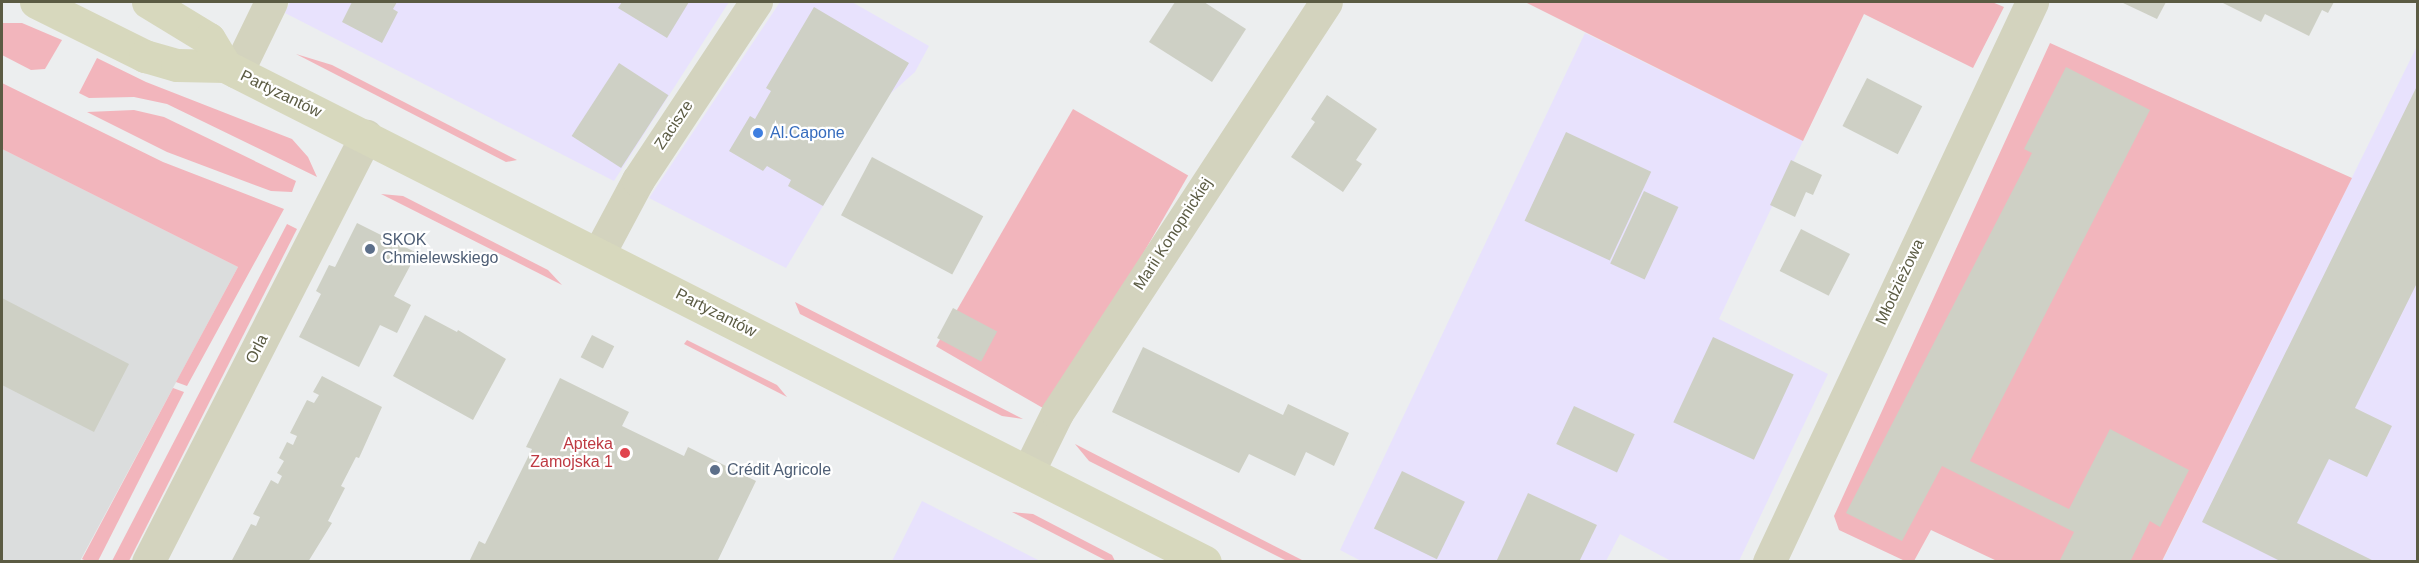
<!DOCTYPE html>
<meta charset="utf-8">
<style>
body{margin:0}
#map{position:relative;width:2419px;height:563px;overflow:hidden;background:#eceeef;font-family:Arial,sans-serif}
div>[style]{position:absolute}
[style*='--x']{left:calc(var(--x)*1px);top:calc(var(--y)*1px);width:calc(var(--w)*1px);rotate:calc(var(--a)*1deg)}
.commercial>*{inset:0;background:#e8e2fd}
.education>*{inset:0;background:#dbdddd}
.green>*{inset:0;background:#f2b5bc;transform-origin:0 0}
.building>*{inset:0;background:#ced0c5;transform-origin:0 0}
.minor>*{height:33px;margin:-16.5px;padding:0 16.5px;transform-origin:16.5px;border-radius:16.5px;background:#d3d3be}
.secondary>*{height:33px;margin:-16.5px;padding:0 16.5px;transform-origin:16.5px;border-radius:16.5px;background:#d7d8bd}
.dots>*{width:16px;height:16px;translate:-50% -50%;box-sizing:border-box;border:3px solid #fff;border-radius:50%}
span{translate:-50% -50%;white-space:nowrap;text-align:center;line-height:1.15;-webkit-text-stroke:4.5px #fff;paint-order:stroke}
.street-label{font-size:16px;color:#5b5b43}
.shop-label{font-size:16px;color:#366cbe}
.left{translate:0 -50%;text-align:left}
.service-label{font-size:16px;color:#4e5e75}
.health-label{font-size:16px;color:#be3a42}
.right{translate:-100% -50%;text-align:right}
.frame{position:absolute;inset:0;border:3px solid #5b5b43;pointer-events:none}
</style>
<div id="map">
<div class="commercial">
<i style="clip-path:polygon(290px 2px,729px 2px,614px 181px,285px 13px)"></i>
<i style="clip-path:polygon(780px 2px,852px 2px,929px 46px,915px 72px,889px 95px,786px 268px,649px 198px)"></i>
<i style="clip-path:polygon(1585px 33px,1803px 141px,1719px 319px,1828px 374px,1739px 561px,1671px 561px,1620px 534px,1606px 561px,1363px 562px,1340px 550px)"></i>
<i style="clip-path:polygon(2417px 46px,2417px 561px,2162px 562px,2371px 139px)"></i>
<i style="clip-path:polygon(922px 501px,1040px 561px,892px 561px)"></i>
</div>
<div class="education">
<i style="clip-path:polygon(2px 149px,238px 267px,80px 561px,2px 561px)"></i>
</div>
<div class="green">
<i style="clip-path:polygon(1525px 2px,1992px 2px,2004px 7px,1973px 68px,1864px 14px,1803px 141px)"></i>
<i style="clip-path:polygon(2px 23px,22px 23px,62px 40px,45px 69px,31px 70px,2px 55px)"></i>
<i style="clip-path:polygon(2050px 43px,2352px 178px,2162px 561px,1997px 561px,1931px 530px,1914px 561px,1905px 561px,1839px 530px,1834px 516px)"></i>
<i style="clip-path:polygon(296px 54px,332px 65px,517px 160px,506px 162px)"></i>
<i style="clip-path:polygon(97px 58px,146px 82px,292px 139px,308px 157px,317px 177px,167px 104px,134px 97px,89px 98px,79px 93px)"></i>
<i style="clip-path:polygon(2px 83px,163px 162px,284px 209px,187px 386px,176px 382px,238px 267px,2px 149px)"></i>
<i style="left:1073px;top:109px;width:133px;height:274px;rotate:30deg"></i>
<i style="clip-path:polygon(134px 110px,164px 117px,296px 181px,292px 192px,271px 191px,167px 152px,87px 112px)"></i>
<i style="clip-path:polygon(381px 194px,403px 196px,548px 270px,562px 285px)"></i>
<i style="clip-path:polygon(287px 224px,297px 229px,129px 561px,112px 561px)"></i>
<i style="clip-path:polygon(795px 302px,1023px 419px,1002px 416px,800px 314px)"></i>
<i style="clip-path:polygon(687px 340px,777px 385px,787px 397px,684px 344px)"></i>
<i style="clip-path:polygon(173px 388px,184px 392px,98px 561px,86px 561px,82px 559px)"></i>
<i style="clip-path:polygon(1075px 444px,1304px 561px,1287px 561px,1089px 461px)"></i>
<i style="clip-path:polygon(1012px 512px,1033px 514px,1112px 555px,1115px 561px,1107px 561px)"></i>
</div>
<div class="building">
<i style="clip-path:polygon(352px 2px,397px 2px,393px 9px,398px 12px,382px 43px,342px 22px)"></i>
<i style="clip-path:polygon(622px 2px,689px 2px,667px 38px,618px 8px)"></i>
<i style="clip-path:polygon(1175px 2px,1204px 2px,1246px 29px,1212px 82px,1149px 42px)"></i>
<i style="clip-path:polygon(2121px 2px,2166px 2px,2157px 19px)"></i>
<i style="clip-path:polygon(2221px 2px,2334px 2px,2328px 13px,2322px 10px,2309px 36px,2265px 14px,2261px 22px)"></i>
<i style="clip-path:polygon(814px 7px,909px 63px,823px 206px,788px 186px,791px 180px,767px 166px,763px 171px,729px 151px,750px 116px,755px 119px,771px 91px,766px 88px)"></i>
<i style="left:619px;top:63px;width:59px;height:87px;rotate:33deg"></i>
<i style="clip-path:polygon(2066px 67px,2150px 110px,1970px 461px,2069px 509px,2110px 429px,2189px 470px,2160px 527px,2150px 521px,2130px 562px,2059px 562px,2074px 532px,1942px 466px,1902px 541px,1846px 513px,2032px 153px,2024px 149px)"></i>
<i style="left:1867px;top:78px;width:62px;height:54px;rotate:27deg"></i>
<i style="clip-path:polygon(2418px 84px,2418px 281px,2355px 408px,2392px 426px,2367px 477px,2329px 459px,2297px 523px,2376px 562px,2282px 562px,2202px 522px)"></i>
<i style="clip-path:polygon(1327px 95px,1377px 129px,1356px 160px,1362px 164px,1343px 192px,1291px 157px,1315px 122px,1311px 119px)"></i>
<i style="left:1566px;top:132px;width:94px;height:98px;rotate:25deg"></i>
<i style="left:872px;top:157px;width:126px;height:66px;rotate:28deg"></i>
<i style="clip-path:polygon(1791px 160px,1822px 175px,1813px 195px,1806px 192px,1795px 217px,1770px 205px)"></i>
<i style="left:1644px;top:191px;width:38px;height:80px;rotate:25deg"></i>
<i style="clip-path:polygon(357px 223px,417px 253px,394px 296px,411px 305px,397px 333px,380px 325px,359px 367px,299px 337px,321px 294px,316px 291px,329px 265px,335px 267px)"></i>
<i style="left:1801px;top:229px;width:55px;height:47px;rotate:27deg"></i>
<i style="clip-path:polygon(2px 298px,129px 364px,94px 432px,2px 385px)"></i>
<i style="left:953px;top:308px;width:50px;height:34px;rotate:28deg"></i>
<i style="clip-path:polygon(425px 315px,457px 332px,458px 330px,506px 359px,473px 420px,393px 376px)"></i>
<i style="left:592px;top:335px;width:25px;height:25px;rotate:27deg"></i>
<i style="left:1713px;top:337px;width:89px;height:94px;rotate:25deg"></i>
<i style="clip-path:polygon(1143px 347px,1283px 415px,1288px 404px,1349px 433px,1334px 466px,1306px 452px,1295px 476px,1249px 454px,1239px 473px,1112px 412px)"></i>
<i style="clip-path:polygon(322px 376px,382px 407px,359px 458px,356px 457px,341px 486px,345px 488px,328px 521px,332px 523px,308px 562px,231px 562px,251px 524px,256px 526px,260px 517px,253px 514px,271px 480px,278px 484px,282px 476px,277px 473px,284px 461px,279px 458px,287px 442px,293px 445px,297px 436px,290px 433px,307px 400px,314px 403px,319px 395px,313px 392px)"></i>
<i style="clip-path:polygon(560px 378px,629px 412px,622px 426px,684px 456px,688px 447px,756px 481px,717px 562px,469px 562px,479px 541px,485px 544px,532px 449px,526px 447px)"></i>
<i style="left:1574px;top:406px;width:67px;height:42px;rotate:25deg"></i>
<i style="left:1402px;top:471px;width:70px;height:64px;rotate:26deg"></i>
<i style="clip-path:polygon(1528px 493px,1597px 525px,1579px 562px,1496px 562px)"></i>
</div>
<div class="minor">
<i style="--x:237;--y:72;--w:78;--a:-64.1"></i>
<i style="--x:599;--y:253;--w:83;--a:-61.9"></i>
<i style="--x:638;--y:180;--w:214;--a:-56.5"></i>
<i style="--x:1028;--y:472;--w:66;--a:-63.8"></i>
<i style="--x:1057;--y:413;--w:491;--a:-56.8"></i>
<i style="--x:148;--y:562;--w:479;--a:-62.9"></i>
<i style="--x:1769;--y:562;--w:619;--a:-64.84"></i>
</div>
<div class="secondary">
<i style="--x:36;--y:2;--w:122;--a:26.4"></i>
<i style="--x:145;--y:56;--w:33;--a:16"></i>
<i style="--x:177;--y:65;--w:48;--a:1.2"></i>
<i style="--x:225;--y:66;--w:1098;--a:26.84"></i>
<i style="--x:148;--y:2;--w:71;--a:31.2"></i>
<i style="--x:209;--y:39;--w:31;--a:59"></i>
</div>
<div class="dots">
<i style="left:758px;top:133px;background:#3f7fe0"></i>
<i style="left:370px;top:249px;background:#5c6f8a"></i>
<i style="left:625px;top:453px;background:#e0444e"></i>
<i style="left:715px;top:470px;background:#5c6f8a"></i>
</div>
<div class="street-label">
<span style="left:281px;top:94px;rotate:26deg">Partyzantów</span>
<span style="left:674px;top:125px;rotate:-56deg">Zacisze</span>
<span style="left:1173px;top:234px;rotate:-57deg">Marii Konopnickiej</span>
<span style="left:1900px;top:282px;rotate:-65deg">Młodzieżowa</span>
<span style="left:716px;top:313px;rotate:27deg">Partyzantów</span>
<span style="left:257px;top:349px;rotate:-63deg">Orla</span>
</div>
<div class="shop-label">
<span class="left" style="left:770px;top:133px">Al.Capone</span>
</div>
<div class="service-label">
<span class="left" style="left:382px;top:249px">SKOK<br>Chmielewskiego</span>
<span class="left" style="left:727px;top:470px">Crédit Agricole</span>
</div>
<div class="health-label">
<span class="right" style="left:613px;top:453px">Apteka<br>Zamojska 1</span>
</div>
<div class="frame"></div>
</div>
